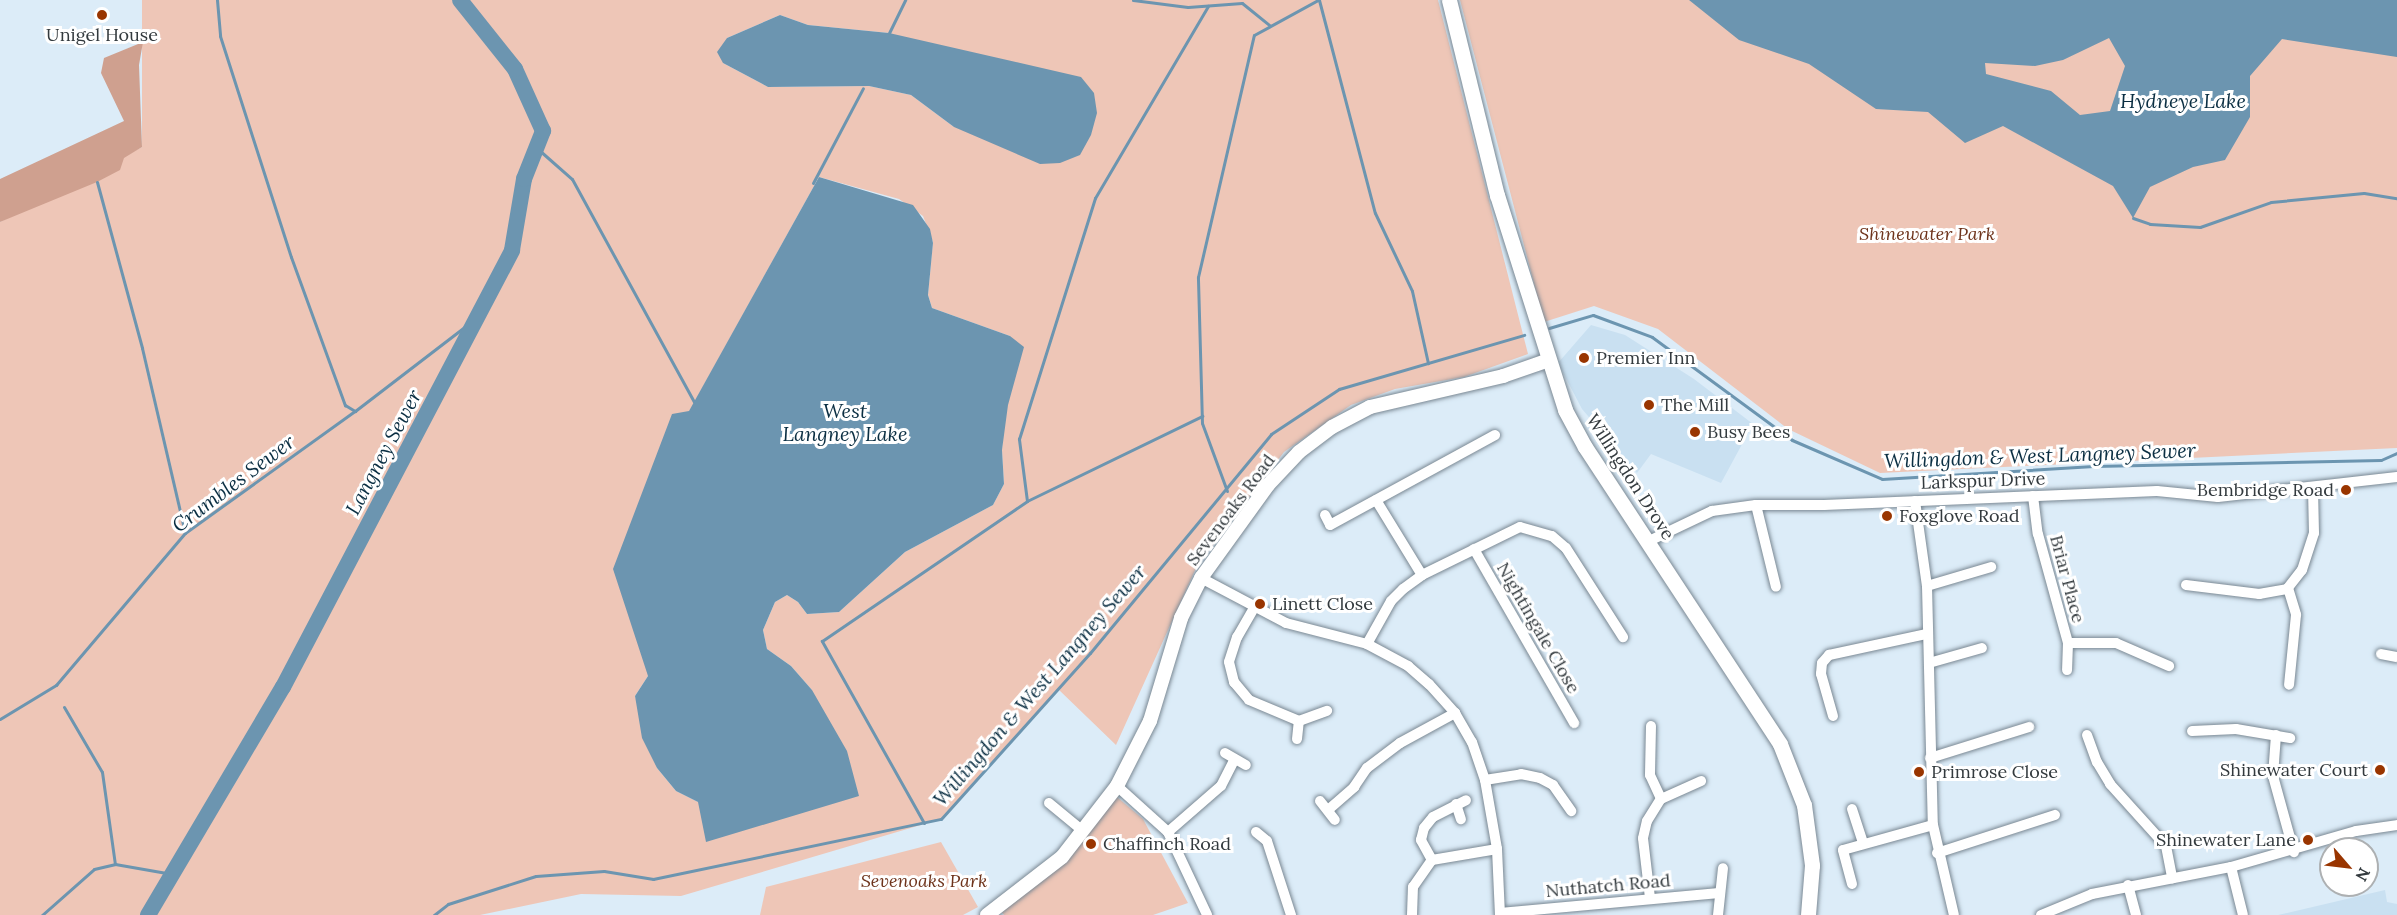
<!DOCTYPE html>
<style>
body{margin:0}
#map{position:relative;width:2397px;height:915px;overflow:hidden;background:#dcecf8;font-family:Lora,serif}
div>[style]{position:absolute}
[style*='--x']{left:calc(var(--x)*1px);top:calc(var(--y)*1px);width:calc(var(--w)*1px);rotate:calc(var(--a)*1deg)}
.built>*{inset:0;background:#c9e0f1}
.green>*{inset:0;background:#eec6b7}
.forest>*{inset:0;background:#cfa08f}
.water>*{inset:0;background:#6c95b0}
.stream>*{height:3px;margin:-1.5px;padding:0 1.5px;transform-origin:1.5px;border-radius:1.5px;background:#6c95b0}
.river>*{height:16px;margin:-8px;padding:0 8px;transform-origin:8px;border-radius:8px;background:#6c95b0}
.roads{filter:drop-shadow(0 0 2px #7a8893) drop-shadow(0 0 2px #7a8893)}
.minor>*{height:10px;margin:-5px;padding:0 5px;transform-origin:5px;border-radius:5px;background:#fff}
.tertiary>*{height:14px;margin:-7px;padding:0 7px;transform-origin:7px;border-radius:7px;background:#fff}
.secondary>*{height:15px;margin:-7.5px;padding:0 7.5px;transform-origin:7.5px;border-radius:7.5px;background:#fff}
.dots>*{width:16px;height:16px;translate:-50% -50%;box-sizing:border-box;border:3px solid #fff;border-radius:50%}
span{translate:-50% -50%;white-space:nowrap;text-align:center;line-height:1.15;-webkit-text-stroke:6px #fff;paint-order:stroke}
.poi-label{font-size:18px;color:#333a3e}
.left{translate:0 -50%;text-align:left}
.right{translate:-100% -50%;text-align:right}
.park-label{font-size:18px;color:#6e331b;font-style:italic}
.street-label{font-size:18px;color:#333a3e}
.water-label{font-size:20px;color:#0a2e42;font-style:italic}
.north{position:absolute;left:2319px;top:837px;width:60px;height:60px;box-sizing:border-box;background:#fff;border:2px solid #adb0b2;border-radius:50%;rotate:118deg;font-size:16px;font-weight:700;line-height:24px;text-align:center;color:#333a3e}
.north::after{content:'';display:block;margin:auto;width:21px;height:27px;background:#993500;clip-path:polygon(50% 0,100% 100%,50% 72%,0 100%)}
</style>
<div id="map">
<div class="built">
<i style="clip-path:polygon(1591px 325px,1625px 335px,1694px 379px,1753px 424px,1721px 483px,1651px 454px,1637px 473px,1582px 409px,1558px 363px)"></i>
<i style="clip-path:polygon(2385px 890px,2387px 902px,2397px 904px,2397px 915px,2278px 915px)"></i>
</div>
<div class="green">
<i style="clip-path:polygon(evenodd,142px 0,1438px 0,1528px 354px,1464px 377px,1395px 389px,1351px 405px,1284px 452px,1197px 566px,1116px 745px,1058px 689px,941px 819px,681px 896px,581px 894px,480px 915px,0 915px,0 222px,142px 147px,142px 0,780px 15px,808px 25px,889px 33px,954px 127px,911px 95px,869px 86px,768px 87px,723px 63px,727px 38px,780px 15px,142px 0,819px 177px,899px 199px,923px 216px,933px 242px,928px 295px,932px 308px,1010px 336px,1002px 450px,1004px 484px,993px 505px,905px 552px,839px 612px,807px 614px,798px 602px,787px 595px,775px 602px,763px 630px,767px 649px,791px 666px,812px 690px,698px 802px,676px 791px,657px 768px,635px 696px,648px 676px,689px 412px,819px 177px)"></i>
<i style="clip-path:polygon(1460px 0,2397px 0,2397px 448px,1880px 473px,1788px 429px,1658px 329px,1594px 306px,1544px 322px)"></i>
<i style="clip-path:polygon(1117px 797px,1143px 819px,1188px 903px,1153px 915px,1004px 915px,1001px 911px)"></i>
<i style="clip-path:polygon(941px 842px,978px 907px,963px 915px,760px 915px,766px 887px)"></i>
</div>
<div class="forest">
<i style="clip-path:polygon(143px 42px,139px 65px,142px 147px,124px 158px,120px 170px,97px 182px,0 222px,0 179px,124px 121px,101px 73px,104px 58px)"></i>
</div>
<div class="water">
<i style="clip-path:polygon(evenodd,1689px 0,2397px 0,2397px 57px,2282px 39px,2250px 76px,2250px 117px,2225px 160px,2193px 167px,2150px 187px,2133px 218px,2113px 186px,2003px 126px,1965px 143px,1928px 112px,1876px 109px,1809px 64px,1739px 40px,1689px 0,2109px 38px,2125px 66px,2110px 111px,2080px 115px,2051px 91px,1986px 74px,1985px 63px,2035px 66px,2063px 60px,2109px 38px)"></i>
<i style="clip-path:polygon(780px 15px,808px 25px,889px 33px,1081px 77px,1094px 93px,1097px 113px,1091px 135px,1080px 155px,1060px 163px,1040px 164px,954px 127px,911px 95px,869px 86px,768px 87px,723px 63px,717px 52px,727px 38px)"></i>
<i style="clip-path:polygon(819px 177px,913px 205px,930px 229px,933px 243px,928px 295px,932px 308px,1010px 336px,1024px 347px,1008px 405px,1002px 450px,1004px 484px,993px 505px,905px 552px,839px 612px,807px 614px,798px 602px,787px 595px,775px 602px,763px 630px,767px 649px,791px 666px,812px 690px,847px 751px,859px 796px,706px 842px,698px 802px,676px 791px,657px 768px,642px 738px,635px 696px,648px 676px,613px 569px,672px 414px,689px 411px)"></i>
</div>
<div class="stream">
<i style="--x:217;--y:0;--w:36;--a:85"></i>
<i style="--x:220;--y:36;--w:232;--a:72.2"></i>
<i style="--x:291;--y:257;--w:158;--a:70"></i>
<i style="--x:345;--y:405;--w:12;--a:31"></i>
<i style="--x:1133;--y:0;--w:55;--a:7.3"></i>
<i style="--x:1188;--y:7;--w:54;--a:-4.2"></i>
<i style="--x:1242;--y:3;--w:36;--a:39"></i>
<i style="--x:1319;--y:0;--w:220;--a:75.3"></i>
<i style="--x:1375;--y:213;--w:86;--a:64.6"></i>
<i style="--x:1412;--y:291;--w:74;--a:77.5"></i>
<i style="--x:889;--y:33;--w:37;--a:-64"></i>
<i style="--x:539;--y:150;--w:44;--a:41.3"></i>
<i style="--x:572;--y:179;--w:254;--a:61.3"></i>
<i style="--x:97;--y:182;--w:172;--a:74.8"></i>
<i style="--x:142;--y:348;--w:190;--a:76.9"></i>
<i style="--x:813;--y:183;--w:107;--a:-62.2"></i>
<i style="--x:2133;--y:218;--w:18;--a:19"></i>
<i style="--x:2150;--y:224;--w:50;--a:3.4"></i>
<i style="--x:2200;--y:227;--w:75;--a:-19.4"></i>
<i style="--x:2271;--y:202;--w:93;--a:-5.5"></i>
<i style="--x:2364;--y:193;--w:33;--a:9"></i>
<i style="--x:1549;--y:328;--w:46;--a:-16.5"></i>
<i style="--x:1593;--y:315;--w:63;--a:20.4"></i>
<i style="--x:1652;--y:337;--w:174;--a:36.3"></i>
<i style="--x:1792;--y:440;--w:98;--a:23.4"></i>
<i style="--x:1882;--y:479;--w:212;--a:-3.5"></i>
<i style="--x:2094;--y:466;--w:287;--a:-1.2"></i>
<i style="--x:2381;--y:460;--w:17;--a:-24"></i>
<i style="--x:1227;--y:491;--w:72;--a:-110.2"></i>
<i style="--x:1202;--y:423;--w:146;--a:-91.6"></i>
<i style="--x:1198;--y:277;--w:248;--a:-77"></i>
<i style="--x:1254;--y:35;--w:73;--a:-28.7"></i>
<i style="--x:1027;--y:501;--w:63;--a:-97.4"></i>
<i style="--x:1019;--y:439;--w:253;--a:-72.5"></i>
<i style="--x:1095;--y:198;--w:223;--a:-59.5"></i>
<i style="--x:64;--y:707;--w:75;--a:59.7"></i>
<i style="--x:102;--y:772;--w:93;--a:82"></i>
<i style="--x:0;--y:719;--w:66;--a:-31.3"></i>
<i style="--x:56;--y:685;--w:199;--a:-49.7"></i>
<i style="--x:185;--y:533;--w:209;--a:-35.7"></i>
<i style="--x:355;--y:411;--w:156;--a:-37.5"></i>
<i style="--x:924;--y:823;--w:209;--a:-119.3"></i>
<i style="--x:822;--y:641;--w:248;--a:-34.3"></i>
<i style="--x:1027;--y:501;--w:195;--a:-25.9"></i>
<i style="--x:42;--y:915;--w:69;--a:-41.5"></i>
<i style="--x:94;--y:869;--w:22;--a:-13"></i>
<i style="--x:115;--y:864;--w:58;--a:10"></i>
<i style="--x:434;--y:915;--w:18;--a:-38"></i>
<i style="--x:448;--y:904;--w:92;--a:-17.7"></i>
<i style="--x:536;--y:876;--w:68;--a:-4.2"></i>
<i style="--x:604;--y:871;--w:50;--a:9.3"></i>
<i style="--x:653;--y:879;--w:294;--a:-11.8"></i>
<i style="--x:941;--y:819;--w:223;--a:-48.1"></i>
<i style="--x:1090;--y:653;--w:284;--a:-50.4"></i>
<i style="--x:1271;--y:434;--w:82;--a:-33.5"></i>
<i style="--x:1339;--y:389;--w:193;--a:-16.3"></i>
</div>
<div class="river">
<i style="--x:148;--y:915;--w:265;--a:-59.4"></i>
<i style="--x:283;--y:687;--w:493;--a:-62.3"></i>
<i style="--x:512;--y:250;--w:72;--a:-80.4"></i>
<i style="--x:524;--y:179;--w:52;--a:-68.4"></i>
<i style="--x:543;--y:131;--w:68;--a:-114.3"></i>
<i style="--x:515;--y:69;--w:88;--a:-128.6"></i>
</div>
<div class="roads">
<div class="minor">
<i style="--x:2033;--y:496;--w:38;--a:83"></i>
<i style="--x:2038;--y:534;--w:113;--a:74.6"></i>
<i style="--x:2068;--y:643;--w:27;--a:92"></i>
<i style="--x:1376;--y:500;--w:88;--a:58.5"></i>
<i style="--x:1915;--y:501;--w:86;--a:82"></i>
<i style="--x:1927;--y:586;--w:239;--a:88.6"></i>
<i style="--x:1933;--y:825;--w:92;--a:76.9"></i>
<i style="--x:1756;--y:505;--w:84;--a:76.3"></i>
<i style="--x:1325;--y:515;--w:11;--a:63"></i>
<i style="--x:1330;--y:525;--w:188;--a:-28.6"></i>
<i style="--x:1649;--y:541;--w:70;--a:-25.5"></i>
<i style="--x:1712;--y:511;--w:44;--a:-7.8"></i>
<i style="--x:1756;--y:505;--w:68;--a:0"></i>
<i style="--x:1824;--y:505;--w:333;--a:-2.4"></i>
<i style="--x:2157;--y:491;--w:61;--a:5.6"></i>
<i style="--x:2218;--y:497;--w:180;--a:-6.4"></i>
<i style="--x:1474;--y:549;--w:201;--a:60.1"></i>
<i style="--x:1201;--y:578;--w:96;--a:27.9"></i>
<i style="--x:1286;--y:623;--w:84;--a:14.5"></i>
<i style="--x:1367;--y:644;--w:47;--a:28.2"></i>
<i style="--x:1408;--y:666;--w:28;--a:41"></i>
<i style="--x:1429;--y:684;--w:39;--a:48"></i>
<i style="--x:1455;--y:713;--w:34;--a:60"></i>
<i style="--x:1472;--y:742;--w:40;--a:71.1"></i>
<i style="--x:1485;--y:780;--w:70;--a:80.1"></i>
<i style="--x:1497;--y:849;--w:66;--a:87.4"></i>
<i style="--x:2186;--y:585;--w:74;--a:7"></i>
<i style="--x:2259;--y:594;--w:28;--a:-10"></i>
<i style="--x:2287;--y:589;--w:24;--a:-52"></i>
<i style="--x:2302;--y:570;--w:39;--a:-72"></i>
<i style="--x:2314;--y:533;--w:45;--a:-91.3"></i>
<i style="--x:1927;--y:586;--w:67;--a:-16.5"></i>
<i style="--x:2288;--y:588;--w:28;--a:73"></i>
<i style="--x:2296;--y:615;--w:70;--a:95.7"></i>
<i style="--x:1254;--y:608;--w:34;--a:120"></i>
<i style="--x:1237;--y:637;--w:26;--a:108"></i>
<i style="--x:1229;--y:662;--w:21;--a:76"></i>
<i style="--x:1234;--y:682;--w:23;--a:50"></i>
<i style="--x:1249;--y:700;--w:54;--a:22.8"></i>
<i style="--x:1299;--y:721;--w:30;--a:-20"></i>
<i style="--x:2068;--y:643;--w:48;--a:0"></i>
<i style="--x:2116;--y:643;--w:58;--a:23.5"></i>
<i style="--x:1367;--y:644;--w:49;--a:-60.8"></i>
<i style="--x:1391;--y:601;--w:17;--a:-45"></i>
<i style="--x:1403;--y:589;--w:24;--a:-36"></i>
<i style="--x:1422;--y:575;--w:109;--a:-26.1"></i>
<i style="--x:1520;--y:527;--w:33;--a:16"></i>
<i style="--x:1552;--y:536;--w:18;--a:41"></i>
<i style="--x:1566;--y:548;--w:106;--a:57.4"></i>
<i style="--x:2381;--y:654;--w:16;--a:11"></i>
<i style="--x:1929;--y:663;--w:55;--a:-15.8"></i>
<i style="--x:1833;--y:716;--w:44;--a:-105.9"></i>
<i style="--x:1821;--y:674;--w:11;--a:-85"></i>
<i style="--x:1822;--y:663;--w:11;--a:-49"></i>
<i style="--x:1829;--y:655;--w:99;--a:-12.2"></i>
<i style="--x:1651;--y:726;--w:49;--a:91.2"></i>
<i style="--x:1650;--y:775;--w:26;--a:65"></i>
<i style="--x:2192;--y:731;--w:44;--a:-2.6"></i>
<i style="--x:2236;--y:729;--w:55;--a:9.5"></i>
<i style="--x:2087;--y:735;--w:29;--a:70"></i>
<i style="--x:2097;--y:762;--w:26;--a:59"></i>
<i style="--x:2110;--y:784;--w:84;--a:47.9"></i>
<i style="--x:2166;--y:846;--w:33;--a:79"></i>
<i style="--x:2276;--y:735;--w:41;--a:94.2"></i>
<i style="--x:2273;--y:776;--w:79;--a:74.6"></i>
<i style="--x:1297;--y:739;--w:18;--a:-84"></i>
<i style="--x:1225;--y:753;--w:24;--a:30"></i>
<i style="--x:1930;--y:758;--w:104;--a:-17.4"></i>
<i style="--x:1485;--y:780;--w:36;--a:-9"></i>
<i style="--x:1521;--y:774;--w:19;--a:12"></i>
<i style="--x:1540;--y:778;--w:15;--a:28"></i>
<i style="--x:1553;--y:785;--w:32;--a:55"></i>
<i style="--x:1117;--y:786;--w:69;--a:42"></i>
<i style="--x:1168;--y:832;--w:92;--a:64.8"></i>
<i style="--x:1320;--y:801;--w:24;--a:52"></i>
<i style="--x:1049;--y:803;--w:44;--a:39.5"></i>
<i style="--x:1456;--y:804;--w:16;--a:72"></i>
<i style="--x:1852;--y:809;--w:35;--a:72"></i>
<i style="--x:1328;--y:810;--w:35;--a:-41"></i>
<i style="--x:1354;--y:787;--w:23;--a:-56"></i>
<i style="--x:1367;--y:768;--w:41;--a:-37.1"></i>
<i style="--x:1400;--y:743;--w:63;--a:-28.6"></i>
<i style="--x:1168;--y:832;--w:70;--a:-41"></i>
<i style="--x:1221;--y:786;--w:30;--a:-63"></i>
<i style="--x:1256;--y:832;--w:14;--a:39"></i>
<i style="--x:1267;--y:841;--w:78;--a:72"></i>
<i style="--x:1937;--y:853;--w:124;--a:-17.9"></i>
<i style="--x:1432;--y:860;--w:23;--a:-119"></i>
<i style="--x:1421;--y:840;--w:12;--a:-76"></i>
<i style="--x:1424;--y:828;--w:14;--a:-51"></i>
<i style="--x:1433;--y:817;--w:37;--a:-27"></i>
<i style="--x:2231;--y:867;--w:49;--a:76"></i>
<i style="--x:1852;--y:884;--w:35;--a:-105"></i>
<i style="--x:1843;--y:850;--w:93;--a:-15.5"></i>
<i style="--x:2128;--y:885;--w:31;--a:75"></i>
<i style="--x:1650;--y:898;--w:60;--a:-96.7"></i>
<i style="--x:1643;--y:838;--w:17;--a:-77"></i>
<i style="--x:1647;--y:821;--w:26;--a:-58"></i>
<i style="--x:1661;--y:799;--w:44;--a:-24.2"></i>
<i style="--x:1500;--y:913;--w:220;--a:-5.2"></i>
<i style="--x:1412;--y:915;--w:28;--a:-88"></i>
<i style="--x:1413;--y:887;--w:33;--a:-55"></i>
<i style="--x:1432;--y:860;--w:66;--a:-9.6"></i>
<i style="--x:1718;--y:915;--w:47;--a:-83.9"></i>
<i style="--x:2041;--y:915;--w:55;--a:-22.4"></i>
<i style="--x:2092;--y:894;--w:142;--a:-11"></i>
<i style="--x:2231;--y:867;--w:130;--a:-16.1"></i>
<i style="--x:2356;--y:831;--w:41;--a:-8.3"></i>
</div>
<div class="tertiary">
<i style="--x:987;--y:915;--w:95;--a:-37.7"></i>
<i style="--x:1062;--y:857;--w:90;--a:-52.2"></i>
<i style="--x:1117;--y:786;--w:73;--a:-63.1"></i>
<i style="--x:1150;--y:721;--w:108;--a:-73.2"></i>
<i style="--x:1181;--y:618;--w:45;--a:-63.4"></i>
<i style="--x:1201;--y:578;--w:115;--a:-54.2"></i>
<i style="--x:1268;--y:485;--w:45;--a:-46.8"></i>
<i style="--x:1299;--y:452;--w:41;--a:-37.1"></i>
<i style="--x:1332;--y:427;--w:43;--a:-27.8"></i>
<i style="--x:1370;--y:407;--w:137;--a:-13.1"></i>
<i style="--x:1503;--y:376;--w:46;--a:-19.2"></i>
</div>
<div class="secondary">
<i style="--x:1449;--y:0;--w:201;--a:76.2"></i>
<i style="--x:1497;--y:195;--w:225;--a:72.4"></i>
<i style="--x:1565;--y:410;--w:42;--a:61.6"></i>
<i style="--x:1585;--y:447;--w:355;--a:56.7"></i>
<i style="--x:1780;--y:744;--w:66;--a:68.5"></i>
<i style="--x:1804;--y:805;--w:61;--a:82.4"></i>
<i style="--x:1812;--y:865;--w:50;--a:94.6"></i>
</div>
</div>
<div class="dots">
<i style="left:102px;top:15px;background:#993500"></i>
<i style="left:1584px;top:358px;background:#993500"></i>
<i style="left:1649px;top:405px;background:#993500"></i>
<i style="left:1695px;top:432px;background:#993500"></i>
<i style="left:2346px;top:490px;background:#993500"></i>
<i style="left:1887px;top:516px;background:#993500"></i>
<i style="left:1260px;top:604px;background:#993500"></i>
<i style="left:2380px;top:770px;background:#993500"></i>
<i style="left:1919px;top:772px;background:#993500"></i>
<i style="left:2308px;top:840px;background:#993500"></i>
<i style="left:1091px;top:844px;background:#993500"></i>
</div>
<div class="poi-label">
<span style="left:102px;top:35px">Unigel House</span>
<span class="left" style="left:1596px;top:358px">Premier Inn</span>
<span class="left" style="left:1661px;top:405px">The Mill</span>
<span class="left" style="left:1707px;top:432px">Busy Bees</span>
<span class="right" style="left:2334px;top:490px">Bembridge Road</span>
<span class="left" style="left:1899px;top:516px">Foxglove Road</span>
<span class="left" style="left:1272px;top:604px">Linett Close</span>
<span class="right" style="left:2368px;top:770px">Shinewater Court</span>
<span class="left" style="left:1931px;top:772px">Primrose Close</span>
<span class="right" style="left:2296px;top:840px">Shinewater Lane</span>
<span class="left" style="left:1103px;top:844px">Chaffinch Road</span>
</div>
<div class="park-label">
<span style="left:1927px;top:234px">Shinewater Park</span>
<span style="left:924px;top:881px">Sevenoaks Park</span>
</div>
<div class="street-label">
<span style="left:1630px;top:477px;rotate:57deg">Willingdon Drove</span>
<span style="left:1983px;top:481px;rotate:-2deg">Larkspur Drive</span>
<span style="left:1231px;top:510px;rotate:-53deg">Sevenoaks Road</span>
<span style="left:2067px;top:579px;rotate:75deg">Briar Place</span>
<span style="left:1538px;top:628px;rotate:60deg">Nightingale Close</span>
<span style="left:1608px;top:886px;rotate:-5deg">Nuthatch Road</span>
</div>
<div class="water-label">
<span style="left:2183px;top:100px">Hydneye Lake</span>
<span style="left:845px;top:422px">West<br>Langney Lake</span>
<span style="left:383px;top:452px;rotate:-62deg">Langney Sewer</span>
<span style="left:2040px;top:455px;rotate:-2deg">Willingdon &amp; West Langney Sewer</span>
<span style="left:233px;top:483px;rotate:-37deg">Crumbles Sewer</span>
<span style="left:1039px;top:685px;rotate:-49deg">Willingdon &amp; West Langney Sewer</span>
</div>
<div class="north">N</div>
</div>
